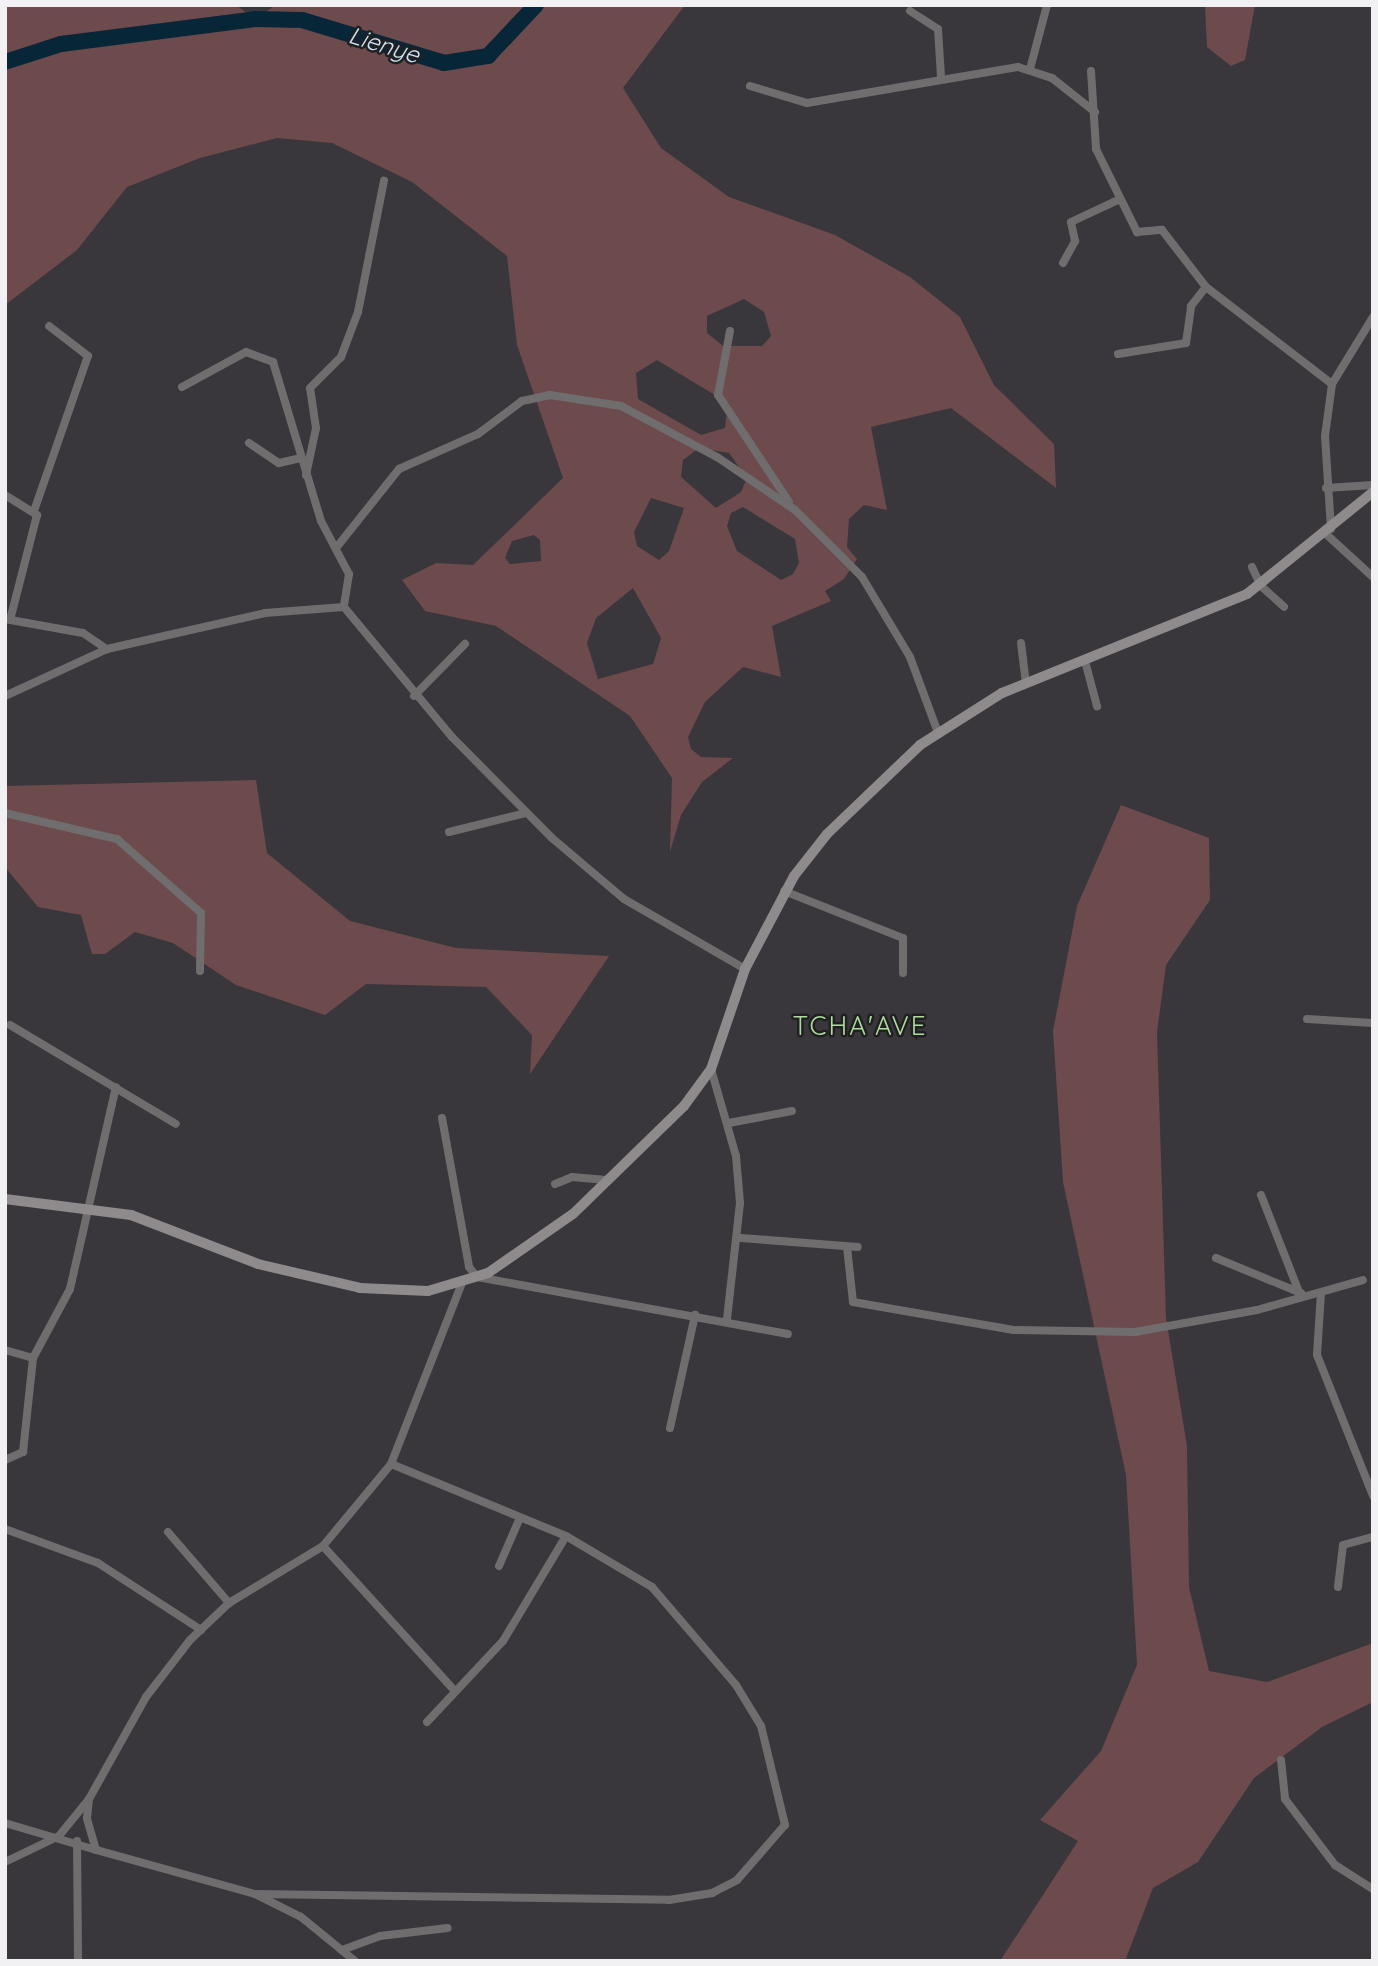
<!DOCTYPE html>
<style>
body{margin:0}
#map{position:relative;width:1378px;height:1966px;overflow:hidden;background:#39373b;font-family:Quicksand,sans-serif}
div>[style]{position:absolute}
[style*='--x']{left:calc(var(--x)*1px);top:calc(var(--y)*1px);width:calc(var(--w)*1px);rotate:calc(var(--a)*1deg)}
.green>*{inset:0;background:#6d4a4c}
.river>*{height:16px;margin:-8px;padding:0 8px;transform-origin:8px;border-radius:8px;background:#072739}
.street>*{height:8px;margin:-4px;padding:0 4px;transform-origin:4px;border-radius:4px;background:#706d6f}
.secondary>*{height:10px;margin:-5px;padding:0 5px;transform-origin:5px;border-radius:5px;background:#8f8b8d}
span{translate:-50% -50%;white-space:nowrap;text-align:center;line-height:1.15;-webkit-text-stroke:5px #201f21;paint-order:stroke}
.water-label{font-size:24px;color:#cce6f9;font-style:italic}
.quarter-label{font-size:26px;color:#addc9c;letter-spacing:2px}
.frame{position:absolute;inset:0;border:7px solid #f1f0f3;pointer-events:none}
</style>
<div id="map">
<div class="green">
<i style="clip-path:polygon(evenodd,5px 5px,236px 5px,255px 19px,276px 5px,685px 5px,623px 88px,661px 148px,729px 197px,835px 235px,910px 277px,960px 317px,994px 385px,1054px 444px,1056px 488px,951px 408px,871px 427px,887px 510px,864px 505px,849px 519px,847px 547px,857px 559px,844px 579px,825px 591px,831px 601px,772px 626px,781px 677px,743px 667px,705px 702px,688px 737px,691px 749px,701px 757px,733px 758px,702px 782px,681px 815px,670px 852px,672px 778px,630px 716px,496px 626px,425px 611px,402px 580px,436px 563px,473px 565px,563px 478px,517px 345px,507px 256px,412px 182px,332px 143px,277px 138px,200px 158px,127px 187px,77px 250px,5px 305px,5px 5px,744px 299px,764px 312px,771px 336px,762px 346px,723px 346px,707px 333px,707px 316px,744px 299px,5px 5px,657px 360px,728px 403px,725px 428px,701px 435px,638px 399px,636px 373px,657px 360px,5px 5px,699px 448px,729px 453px,747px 478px,741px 492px,716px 508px,681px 477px,683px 460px,699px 448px,5px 5px,651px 498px,684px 508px,669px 551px,659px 560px,637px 546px,634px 532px,651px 498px,5px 5px,743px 507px,795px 539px,799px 563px,793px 574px,781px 580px,737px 551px,727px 526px,731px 513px,743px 507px,5px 5px,534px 535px,540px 540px,541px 561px,510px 564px,505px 558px,512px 541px,534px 535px,5px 5px,633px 588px,661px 638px,653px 664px,598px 679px,587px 643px,596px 618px,633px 588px)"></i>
<i style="clip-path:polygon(1205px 5px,1255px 5px,1245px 60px,1231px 66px,1207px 47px)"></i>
<i style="clip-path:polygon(256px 780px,267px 853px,350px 921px,456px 948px,609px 956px,530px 1074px,532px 1035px,486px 987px,366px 984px,325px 1015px,236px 985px,173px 943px,135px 932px,105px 954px,92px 954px,81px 915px,38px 907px,5px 867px,5px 786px)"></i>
<i style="clip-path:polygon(1121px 805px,1209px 838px,1210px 900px,1166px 965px,1157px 1032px,1166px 1318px,1187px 1446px,1189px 1587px,1209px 1671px,1267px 1682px,1373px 1643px,1373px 1702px,1322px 1727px,1254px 1778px,1198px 1862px,1153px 1888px,1125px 1961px,1000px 1961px,1078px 1841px,1040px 1820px,1101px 1751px,1137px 1665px,1126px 1475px,1063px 1182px,1053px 1031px,1077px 906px)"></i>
</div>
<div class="river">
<i style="--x:5;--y:62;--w:59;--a:-17.8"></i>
<i style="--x:61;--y:44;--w:196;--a:-7.3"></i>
<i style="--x:255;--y:19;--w:47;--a:1.2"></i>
<i style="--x:302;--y:20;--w:148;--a:16.8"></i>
<i style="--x:444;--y:63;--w:45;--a:-9"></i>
<i style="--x:488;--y:56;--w:70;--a:-46.7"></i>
</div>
<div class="street">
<i style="--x:910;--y:11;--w:33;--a:33"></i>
<i style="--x:938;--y:29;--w:48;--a:86.4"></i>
<i style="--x:1030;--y:69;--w:66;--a:-75.1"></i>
<i style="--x:1091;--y:71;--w:78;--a:86.3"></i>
<i style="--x:1096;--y:149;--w:93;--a:63.7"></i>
<i style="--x:1137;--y:232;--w:25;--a:-5"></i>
<i style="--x:1162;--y:230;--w:72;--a:52.3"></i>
<i style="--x:1206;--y:287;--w:159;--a:37.6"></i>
<i style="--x:750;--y:86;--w:59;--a:16.6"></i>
<i style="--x:807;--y:103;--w:214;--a:-9.7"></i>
<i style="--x:1018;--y:67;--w:36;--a:18"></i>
<i style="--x:1052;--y:78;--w:55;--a:38.3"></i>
<i style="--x:1063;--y:263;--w:25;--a:-61"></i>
<i style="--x:1075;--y:241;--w:19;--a:-102"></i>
<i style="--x:1071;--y:222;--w:54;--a:-25.1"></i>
<i style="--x:730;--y:331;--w:65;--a:100.6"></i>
<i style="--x:718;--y:395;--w:128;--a:56.4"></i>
<i style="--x:1118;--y:354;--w:69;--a:-9.2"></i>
<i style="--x:1186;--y:343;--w:37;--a:-82"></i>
<i style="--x:1191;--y:306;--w:24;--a:-52"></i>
<i style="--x:182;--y:387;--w:73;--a:-28.7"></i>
<i style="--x:246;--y:352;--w:29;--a:20"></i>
<i style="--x:273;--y:362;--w:166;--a:73.2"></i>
<i style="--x:321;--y:521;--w:60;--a:62.2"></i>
<i style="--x:349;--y:574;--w:33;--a:99"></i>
<i style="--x:249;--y:443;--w:36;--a:34"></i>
<i style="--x:279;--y:463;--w:22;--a:-13"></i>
<i style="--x:306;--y:475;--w:48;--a:-78"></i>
<i style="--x:316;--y:428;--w:40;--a:-98.5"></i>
<i style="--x:310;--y:388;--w:44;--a:-45"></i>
<i style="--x:341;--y:357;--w:48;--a:-69.3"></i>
<i style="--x:358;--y:312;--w:134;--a:-78.8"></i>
<i style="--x:1326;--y:488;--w:47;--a:-3.7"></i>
<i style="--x:5;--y:495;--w:38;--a:32"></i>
<i style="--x:37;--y:515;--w:108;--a:104.4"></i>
<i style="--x:35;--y:508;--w:161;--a:-70.8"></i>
<i style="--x:88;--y:356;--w:49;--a:-142.4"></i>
<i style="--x:1331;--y:529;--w:93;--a:-93.7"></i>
<i style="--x:1325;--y:436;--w:52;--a:-82.3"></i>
<i style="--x:1332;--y:384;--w:79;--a:-58.5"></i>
<i style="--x:1326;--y:534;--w:64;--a:42.5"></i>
<i style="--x:336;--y:548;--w:101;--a:-51.4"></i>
<i style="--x:399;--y:469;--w:86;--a:-23.9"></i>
<i style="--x:478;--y:434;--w:55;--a:-36.9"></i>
<i style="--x:522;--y:401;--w:29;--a:-12"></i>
<i style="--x:550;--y:395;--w:72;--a:8.8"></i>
<i style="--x:621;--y:406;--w:109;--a:28"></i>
<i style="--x:717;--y:457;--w:94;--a:34.2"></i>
<i style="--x:795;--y:510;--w:95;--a:45"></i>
<i style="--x:862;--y:577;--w:93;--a:59"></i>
<i style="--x:910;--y:657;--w:78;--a:69.7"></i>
<i style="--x:1252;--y:567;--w:21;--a:65"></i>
<i style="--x:1261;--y:586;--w:31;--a:42"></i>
<i style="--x:5;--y:619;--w:79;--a:10.2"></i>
<i style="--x:83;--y:633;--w:29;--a:34"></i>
<i style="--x:1021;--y:643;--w:39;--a:83"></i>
<i style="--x:1085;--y:661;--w:47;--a:75.1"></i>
<i style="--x:5;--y:696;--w:112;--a:-24.7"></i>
<i style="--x:107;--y:649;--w:162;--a:-12.8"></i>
<i style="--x:265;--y:613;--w:79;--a:-4.3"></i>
<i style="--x:344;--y:607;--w:169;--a:50.3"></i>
<i style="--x:452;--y:737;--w:142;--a:45.3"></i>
<i style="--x:552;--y:838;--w:94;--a:40.3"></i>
<i style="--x:624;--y:899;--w:140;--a:30"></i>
<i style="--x:414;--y:696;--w:73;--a:-45.6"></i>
<i style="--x:5;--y:813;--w:115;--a:13.1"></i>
<i style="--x:117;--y:839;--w:112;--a:41.4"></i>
<i style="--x:201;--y:913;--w:58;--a:91"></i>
<i style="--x:449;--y:832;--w:79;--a:-13.9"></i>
<i style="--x:784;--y:891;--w:128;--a:21.6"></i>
<i style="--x:903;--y:938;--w:35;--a:90"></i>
<i style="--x:1307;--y:1019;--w:66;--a:3.5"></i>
<i style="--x:10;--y:1025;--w:193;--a:30.8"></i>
<i style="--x:711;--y:1069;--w:91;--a:74"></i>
<i style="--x:736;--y:1156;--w:47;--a:85.1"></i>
<i style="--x:740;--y:1203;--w:117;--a:96.4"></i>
<i style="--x:442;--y:1118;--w:151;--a:79.7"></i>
<i style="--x:469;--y:1267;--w:13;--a:51"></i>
<i style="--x:477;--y:1277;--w:316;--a:10.4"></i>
<i style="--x:729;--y:1123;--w:64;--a:-10.8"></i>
<i style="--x:555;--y:1184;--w:18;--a:-22"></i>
<i style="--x:572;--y:1177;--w:37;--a:5"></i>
<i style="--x:1261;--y:1195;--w:104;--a:68.6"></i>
<i style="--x:741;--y:1238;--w:117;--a:4.4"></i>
<i style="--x:847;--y:1247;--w:55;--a:83.8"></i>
<i style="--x:853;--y:1302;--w:163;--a:9.9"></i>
<i style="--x:1014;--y:1330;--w:121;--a:0.9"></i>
<i style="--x:1135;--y:1332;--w:124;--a:-10.2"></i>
<i style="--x:1257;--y:1310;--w:110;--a:-15.8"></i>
<i style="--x:1216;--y:1258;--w:92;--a:22.4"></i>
<i style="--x:1321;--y:1293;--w:62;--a:93.7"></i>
<i style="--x:1317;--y:1355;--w:152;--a:68.3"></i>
<i style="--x:5;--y:1350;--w:29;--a:16"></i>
<i style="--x:670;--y:1428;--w:116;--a:-77.5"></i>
<i style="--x:5;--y:1460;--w:20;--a:-24"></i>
<i style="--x:23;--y:1452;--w:95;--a:-83.9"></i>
<i style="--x:33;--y:1358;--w:78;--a:-61.8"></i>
<i style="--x:70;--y:1289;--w:207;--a:-77.2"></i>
<i style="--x:5;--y:1529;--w:99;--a:20.1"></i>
<i style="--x:98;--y:1563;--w:123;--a:33"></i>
<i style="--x:168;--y:1532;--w:94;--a:49.3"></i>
<i style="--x:323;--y:1546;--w:196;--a:47.7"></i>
<i style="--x:499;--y:1566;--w:50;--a:-66.5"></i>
<i style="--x:1338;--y:1587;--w:42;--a:-83.2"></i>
<i style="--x:1343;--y:1545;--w:31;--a:-15"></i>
<i style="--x:427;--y:1722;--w:111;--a:-46.8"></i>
<i style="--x:503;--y:1641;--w:122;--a:-59"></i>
<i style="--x:1281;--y:1760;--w:39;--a:84"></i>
<i style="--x:1285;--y:1799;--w:83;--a:52.9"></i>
<i style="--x:1335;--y:1865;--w:45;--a:32.3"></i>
<i style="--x:5;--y:1823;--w:95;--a:16.5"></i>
<i style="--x:77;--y:1841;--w:120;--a:89.5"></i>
<i style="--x:5;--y:1862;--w:60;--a:-25.7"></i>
<i style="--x:59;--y:1836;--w:48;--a:-51"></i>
<i style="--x:255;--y:1894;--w:414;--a:0.8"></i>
<i style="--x:669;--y:1900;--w:44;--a:-9.2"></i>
<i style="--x:712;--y:1893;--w:28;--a:-27"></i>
<i style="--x:737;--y:1880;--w:73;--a:-48.9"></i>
<i style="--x:785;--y:1825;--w:102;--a:-103.6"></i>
<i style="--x:761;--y:1726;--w:48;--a:-121.4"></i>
<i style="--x:736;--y:1685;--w:129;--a:-130.6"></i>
<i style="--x:652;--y:1587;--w:100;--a:-149.3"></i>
<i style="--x:566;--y:1536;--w:189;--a:-157.6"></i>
<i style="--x:342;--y:1950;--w:40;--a:-20.2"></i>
<i style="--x:380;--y:1936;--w:68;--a:-6.7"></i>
<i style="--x:355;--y:1961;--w:70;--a:-140.8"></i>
<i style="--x:301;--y:1917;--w:51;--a:-153.4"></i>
<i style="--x:255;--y:1894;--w:165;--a:-164.5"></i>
<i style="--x:96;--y:1850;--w:33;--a:-106"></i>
<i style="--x:87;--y:1818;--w:19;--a:-84"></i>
<i style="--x:89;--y:1799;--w:117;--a:-60.8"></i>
<i style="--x:146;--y:1697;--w:72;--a:-52.3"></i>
<i style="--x:190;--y:1640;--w:54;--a:-43.5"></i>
<i style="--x:229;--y:1603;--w:110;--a:-31.2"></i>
<i style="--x:323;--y:1546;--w:107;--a:-50.3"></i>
<i style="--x:391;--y:1464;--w:192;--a:-68.6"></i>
</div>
<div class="secondary">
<i style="--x:5;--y:1199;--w:127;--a:7.2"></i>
<i style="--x:131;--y:1215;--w:136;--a:21.1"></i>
<i style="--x:258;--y:1264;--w:105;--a:13.2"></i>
<i style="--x:360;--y:1288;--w:68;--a:2.5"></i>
<i style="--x:428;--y:1291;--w:63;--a:-16.7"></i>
<i style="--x:488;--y:1273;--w:103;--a:-34.8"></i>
<i style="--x:573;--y:1214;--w:155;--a:-44.2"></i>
<i style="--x:684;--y:1106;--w:46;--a:-53.9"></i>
<i style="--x:711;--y:1069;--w:106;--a:-71.2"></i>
<i style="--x:745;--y:969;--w:105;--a:-62.2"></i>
<i style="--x:794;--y:876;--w:53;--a:-51.8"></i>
<i style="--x:827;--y:834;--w:129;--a:-43.7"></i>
<i style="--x:920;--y:745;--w:97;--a:-32.4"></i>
<i style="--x:1002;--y:693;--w:264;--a:-22"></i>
<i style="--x:1247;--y:594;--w:162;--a:-39"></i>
</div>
<div class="water-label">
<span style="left:384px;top:45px;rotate:17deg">Lienye</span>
</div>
<div class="quarter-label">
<span style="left:860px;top:1026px">TCHA'AVE</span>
</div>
<div class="frame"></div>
</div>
